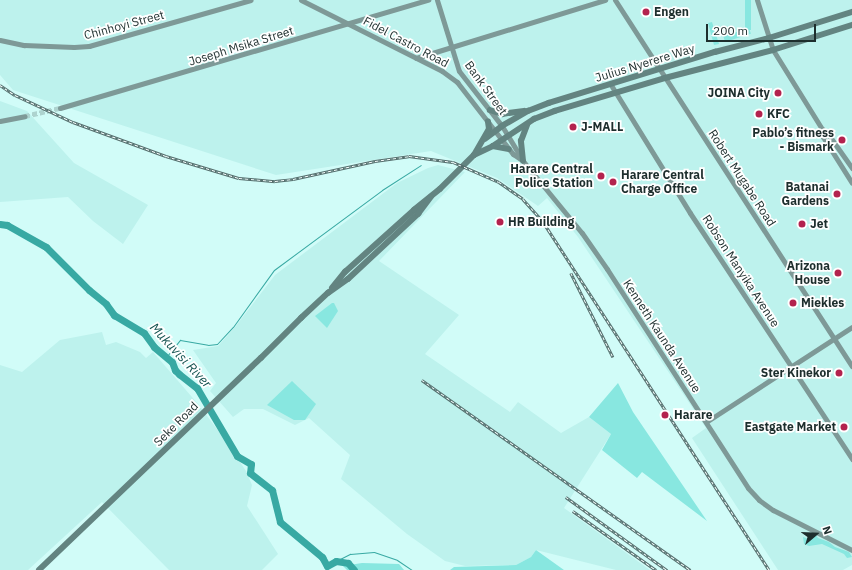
<!DOCTYPE html>
<meta charset="utf-8">
<style>
body{margin:0}
#map{position:relative;width:852px;height:570px;overflow:hidden;background:#d1fcf8;font-family:"IBM Plex Sans",sans-serif}
div>[style]{position:absolute}
[style*='--x']{left:calc(var(--x)*1px);top:calc(var(--y)*1px);width:calc(var(--w)*1px);rotate:calc(var(--a)*1deg)}
.built>*{inset:0;background:#bdf2ed}
.green>*{inset:0;background:#88e7e0;transform-origin:0 0}
.stream>*{height:1px;margin:-0.5px;padding:0 0.5px;transform-origin:0.5px;border-radius:0.5px;background:#38a9a3}
.river>*{height:7px;margin:-3.5px;padding:0 3.5px;transform-origin:3.5px;border-radius:3.5px;background:#38a9a3}
.secondary-tunnel>*{height:5px;margin-top:-2.5px;transform-origin:0;background:repeating-linear-gradient(90deg,#add3cf 0 5px,transparent 0 7.5px)}
.secondary>*{height:5px;margin:-2.5px;padding:0 2.5px;transform-origin:2.5px;border-radius:2.5px;background:#7e9997}
.primary>*{height:5.5px;margin:-2.75px;padding:0 2.75px;transform-origin:2.75px;border-radius:2.75px;background:#638481}
.rail>*{height:2.5px;margin-top:-1.25px;transform-origin:0;background:repeating-linear-gradient(90deg,#fff 0 3px,#546c6b 0 6px);box-sizing:border-box;border-block:1px solid #546c6b}
.dots>*{width:11px;height:11px;translate:-50% -50%;box-sizing:border-box;border:2px solid #fff;border-radius:50%}
span{translate:-50% -50%;white-space:nowrap;text-align:center;line-height:1.15;-webkit-text-stroke:3.5px #fff;paint-order:stroke}
.poi-label{font-size:12px;color:#1d2e2d;font-weight:700}
.left{translate:0 -50%;text-align:left}
.right{translate:-100% -50%;text-align:right}
.street-label{font-size:12px;color:#1d2e2d}
.water-label{font-size:13px;color:#135350;font-style:italic}
.north{position:absolute;left:796px;top:514px;width:40px;height:40px;-webkit-text-stroke:3px #fff;paint-order:stroke;rotate:71deg;font-size:11px;font-weight:700;line-height:16px;text-align:center;color:#1d2e2d}
.north::after{content:'';display:block;margin:auto;width:14px;height:18px;background:#1d2e2d;clip-path:polygon(50% 0,100% 100%,50% 72%,0 100%)}
.scale{position:absolute;left:706px;top:24px;width:110px;height:18px;box-sizing:border-box;border:2px solid #1d2e2d;border-top:0;padding-left:5px;font-size:12px;line-height:14px;white-space:nowrap;color:#1d2e2d;-webkit-text-stroke:3px #fff;paint-order:stroke}
</style>
<div id="map">
<div class="built">
<i style="clip-path:polygon(0 0,852px 0,852px 565px,843px 570px,778px 570px,692px 438px,706px 428px,578px 237px,547px 198px,538px 206px,497px 178px,431px 151px,276px 175px,13px 90px,0 75px)"></i>
<i style="clip-path:polygon(0 101px,27px 111px,74px 163px,148px 205px,123px 244px,93px 221px,68px 197px,0 202px)"></i>
<i style="clip-path:polygon(438px 165px,465px 172px,379px 261px,459px 315px,425px 354px,510px 412px,518px 402px,561px 433px,589px 417px,611px 434px,564px 508px,650px 570px,616px 570px,536px 550px,531px 557px,516px 565px,465px 566px,445px 561px,407px 534px,341px 479px,350px 455px,309px 418px,295px 425px,263px 409px,244px 409px,233px 417px,210px 391px,216px 383px,193px 350px,218px 346px,235px 327px,275px 275px,397px 183px,428px 168px)"></i>
<i style="clip-path:polygon(102px 332px,106px 345px,116px 342px,140px 352px,146px 358px,153px 352px,198px 404px,226px 441px,246px 471px,252px 485px,247px 506px,278px 554px,262px 570px,169px 570px,102px 502px,28px 570px,0 570px,0 365px,22px 372px,60px 340px)"></i>
</div>
<div class="green">
<i style="left:745px;top:0;width:6px;height:30px"></i>
<i style="clip-path:polygon(712px 22px,719px 44px,714px 45px,708px 23px)"></i>
<i style="left:749px;top:28px;width:6px;height:27px;rotate:72deg"></i>
<i style="clip-path:polygon(332px 303px,334px 303px,338px 311px,327px 328px,315px 316px)"></i>
<i style="clip-path:polygon(292px 381px,316px 404px,305px 420px,294px 420px,267px 405px)"></i>
<i style="clip-path:polygon(618px 383px,633px 412px,707px 521px,642px 472px,637px 478px,602px 450px,611px 434px,589px 417px)"></i>
<i style="clip-path:polygon(816px 535px,818px 538px,829px 542px,835px 547px,849px 552px,852px 557px,847px 558px,844px 554px,822px 544px,809px 546px,804px 544px,803px 537px,809px 539px)"></i>
<i style="clip-path:polygon(536px 550px,564px 570px,450px 570px,454px 567px,516px 565px,531px 557px)"></i>
<i style="clip-path:polygon(362px 563px,399px 564px,404px 570px,347px 570px,343px 566px)"></i>
</div>
<div class="stream">
<i style="--x:167;--y:356;--w:21;--a:-51"></i>
<i style="--x:180;--y:340;--w:28;--a:10"></i>
<i style="--x:208;--y:345;--w:9;--a:-6"></i>
<i style="--x:217;--y:344;--w:23;--a:-47"></i>
<i style="--x:233;--y:327;--w:70;--a:-54.3"></i>
<i style="--x:274;--y:270;--w:134;--a:-36.5"></i>
<i style="--x:382;--y:190;--w:46;--a:-32.7"></i>
<i style="--x:336;--y:561;--w:16;--a:-27"></i>
<i style="--x:350;--y:554;--w:24;--a:-5"></i>
<i style="--x:374;--y:552;--w:24;--a:19"></i>
<i style="--x:397;--y:560;--w:18;--a:34"></i>
</div>
<div class="river">
<i style="--x:0;--y:224;--w:7;--a:8"></i>
<i style="--x:7;--y:225;--w:45;--a:29.4"></i>
<i style="--x:46;--y:247;--w:61;--a:45"></i>
<i style="--x:89;--y:290;--w:22;--a:39"></i>
<i style="--x:106;--y:304;--w:14;--a:54"></i>
<i style="--x:114;--y:315;--w:35;--a:31"></i>
<i style="--x:144;--y:333;--w:17;--a:54"></i>
<i style="--x:154;--y:347;--w:23;--a:40"></i>
<i style="--x:172;--y:362;--w:9;--a:69"></i>
<i style="--x:175;--y:370;--w:6;--a:45"></i>
<i style="--x:179;--y:374;--w:23;--a:38"></i>
<i style="--x:197;--y:388;--w:79;--a:59.5"></i>
<i style="--x:237;--y:456;--w:16;--a:30"></i>
<i style="--x:251;--y:464;--w:9;--a:96"></i>
<i style="--x:250;--y:473;--w:28;--a:38"></i>
<i style="--x:272;--y:490;--w:33;--a:76"></i>
<i style="--x:280;--y:522;--w:55;--a:39.8"></i>
<i style="--x:322;--y:557;--w:10;--a:61"></i>
<i style="--x:327;--y:566;--w:10;--a:-29"></i>
<i style="--x:336;--y:561;--w:12;--a:9"></i>
<i style="--x:348;--y:563;--w:9;--a:49"></i>
</div>
<div class="secondary-tunnel">
<i style="--x:25;--y:116;--w:36;--a:-13"></i>
</div>
<div class="secondary">
<i style="--x:301;--y:0;--w:158;--a:26.7"></i>
<i style="--x:442;--y:71;--w:19;--a:36"></i>
<i style="--x:457;--y:82;--w:73;--a:52.2"></i>
<i style="--x:502;--y:140;--w:18;--a:52"></i>
<i style="--x:513;--y:154;--w:11;--a:34"></i>
<i style="--x:437;--y:0;--w:74;--a:72.8"></i>
<i style="--x:459;--y:71;--w:70;--a:52"></i>
<i style="--x:502;--y:126;--w:41;--a:59"></i>
<i style="--x:523;--y:161;--w:93;--a:50.7"></i>
<i style="--x:582;--y:233;--w:44;--a:55.2"></i>
<i style="--x:607;--y:269;--w:260;--a:57.2"></i>
<i style="--x:748;--y:488;--w:16;--a:47"></i>
<i style="--x:759;--y:500;--w:17;--a:36"></i>
<i style="--x:773;--y:510;--w:89;--a:26.9"></i>
<i style="--x:615;--y:0;--w:436;--a:57.1"></i>
<i style="--x:757;--y:0;--w:52;--a:72.3"></i>
<i style="--x:773;--y:50;--w:93;--a:58.2"></i>
<i style="--x:822;--y:129;--w:8;--a:40"></i>
<i style="--x:828;--y:134;--w:42;--a:54.8"></i>
<i style="--x:0;--y:40;--w:25;--a:12"></i>
<i style="--x:24;--y:45;--w:50;--a:2.3"></i>
<i style="--x:74;--y:47;--w:15;--a:-4"></i>
<i style="--x:89;--y:46;--w:168;--a:-15.9"></i>
<i style="--x:416;--y:58;--w:198;--a:-17.1"></i>
<i style="--x:611;--y:85;--w:150;--a:58.3"></i>
<i style="--x:690;--y:213;--w:295;--a:56.6"></i>
<i style="--x:60;--y:108;--w:384;--a:-16.4"></i>
<i style="--x:0;--y:121;--w:25;--a:-11"></i>
<i style="--x:822;--y:129;--w:8;--a:83"></i>
<i style="--x:823;--y:137;--w:54;--a:57.8"></i>
<i style="--x:706;--y:422;--w:174;--a:-33.1"></i>
</div>
<div class="primary">
<i style="--x:490;--y:110;--w:13;--a:18"></i>
<i style="--x:502;--y:114;--w:22;--a:-8"></i>
<i style="--x:485;--y:139;--w:21;--a:-37"></i>
<i style="--x:502;--y:126;--w:30;--a:-30"></i>
<i style="--x:528;--y:111;--w:22;--a:-21"></i>
<i style="--x:549;--y:103;--w:174;--a:-17.1"></i>
<i style="--x:715;--y:52;--w:56;--a:-14.5"></i>
<i style="--x:769;--y:38;--w:87;--a:-17.4"></i>
<i style="--x:493;--y:146;--w:16;--a:11"></i>
<i style="--x:474;--y:155;--w:21;--a:-25"></i>
<i style="--x:493;--y:146;--w:49;--a:-33.4"></i>
<i style="--x:534;--y:119;--w:22;--a:-21"></i>
<i style="--x:555;--y:111;--w:115;--a:-16.7"></i>
<i style="--x:665;--y:78;--w:112;--a:-14.5"></i>
<i style="--x:773;--y:50;--w:83;--a:-17.6"></i>
<i style="--x:523;--y:161;--w:20;--a:-96"></i>
<i style="--x:521;--y:141;--w:17;--a:-69"></i>
<i style="--x:332;--y:288;--w:21;--a:-51"></i>
<i style="--x:345;--y:272;--w:93;--a:-41.9"></i>
<i style="--x:414;--y:210;--w:33;--a:-39"></i>
<i style="--x:440;--y:189;--w:48;--a:-45"></i>
<i style="--x:474;--y:155;--w:30;--a:-60"></i>
<i style="--x:489;--y:129;--w:7;--a:-98"></i>
<i style="--x:39;--y:570;--w:307;--a:-43.7"></i>
<i style="--x:261;--y:358;--w:57;--a:-45"></i>
<i style="--x:301;--y:318;--w:37;--a:-43"></i>
<i style="--x:328;--y:293;--w:24;--a:-35"></i>
<i style="--x:348;--y:279;--w:96;--a:-42.9"></i>
<i style="--x:418;--y:214;--w:21;--a:-53"></i>
</div>
<div class="rail">
<i style="--x:0;--y:85;--w:18;--a:34"></i>
<i style="--x:15;--y:95;--w:64;--a:25"></i>
<i style="--x:73;--y:122;--w:99;--a:20.1"></i>
<i style="--x:166;--y:156;--w:76;--a:16.8"></i>
<i style="--x:239;--y:178;--w:36;--a:5"></i>
<i style="--x:275;--y:181;--w:18;--a:-6"></i>
<i style="--x:293;--y:179;--w:84;--a:-12.4"></i>
<i style="--x:375;--y:161;--w:34;--a:-8"></i>
<i style="--x:409;--y:156;--w:44;--a:7.8"></i>
<i style="--x:453;--y:162;--w:50;--a:23.5"></i>
<i style="--x:499;--y:182;--w:29;--a:35"></i>
<i style="--x:523;--y:199;--w:28;--a:48"></i>
<i style="--x:542;--y:220;--w:417;--a:57"></i>
<i style="--x:571;--y:273;--w:94;--a:63.4"></i>
<i style="--x:422;--y:380;--w:329;--a:35.3"></i>
<i style="--x:566;--y:497;--w:125;--a:35.9"></i>
<i style="--x:573;--y:511;--w:102;--a:35.4"></i>
</div>
<div class="dots">
<i style="left:646px;top:12px;background:#b3224e"></i>
<i style="left:778px;top:93px;background:#b3224e"></i>
<i style="left:759px;top:114px;background:#b3224e"></i>
<i style="left:573px;top:127px;background:#b3224e"></i>
<i style="left:842px;top:140px;background:#b3224e"></i>
<i style="left:601px;top:176px;background:#b3224e"></i>
<i style="left:613px;top:182px;background:#b3224e"></i>
<i style="left:837px;top:194px;background:#b3224e"></i>
<i style="left:500px;top:222px;background:#b3224e"></i>
<i style="left:802px;top:224px;background:#b3224e"></i>
<i style="left:838px;top:273px;background:#b3224e"></i>
<i style="left:793px;top:303px;background:#b3224e"></i>
<i style="left:839px;top:373px;background:#b3224e"></i>
<i style="left:665px;top:415px;background:#b3224e"></i>
<i style="left:844px;top:427px;background:#b3224e"></i>
</div>
<div class="poi-label">
<span class="left" style="left:654px;top:12px">Engen</span>
<span class="right" style="left:770px;top:93px">JOINA City</span>
<span class="left" style="left:767px;top:114px">KFC</span>
<span class="left" style="left:581px;top:127px">J-MALL</span>
<span class="right" style="left:834px;top:140px">Pablo’s fitness<br>- Bismark</span>
<span class="right" style="left:593px;top:176px">Harare Central<br>Police Station</span>
<span class="left" style="left:621px;top:182px">Harare Central<br>Charge Office</span>
<span class="right" style="left:829px;top:194px">Batanai<br>Gardens</span>
<span class="left" style="left:508px;top:222px">HR Building</span>
<span class="left" style="left:810px;top:224px">Jet</span>
<span class="right" style="left:830px;top:273px">Arizona<br>House</span>
<span class="left" style="left:801px;top:303px">Miekles</span>
<span class="right" style="left:831px;top:373px">Ster Kinekor</span>
<span class="left" style="left:674px;top:415px">Harare</span>
<span class="right" style="left:836px;top:427px">Eastgate Market</span>
</div>
<div class="street-label">
<span style="left:124px;top:25px;rotate:-15deg">Chinhoyi Street</span>
<span style="left:406px;top:42px;rotate:28deg">Fidel Castro Road</span>
<span style="left:241px;top:46px;rotate:-17deg">Joseph Msika Street</span>
<span style="left:645px;top:63px;rotate:-17deg">Julius Nyerere Way</span>
<span style="left:486px;top:88px;rotate:54deg">Bank Street</span>
<span style="left:742px;top:178px;rotate:57deg">Robert Mugabe Road</span>
<span style="left:741px;top:271px;rotate:57deg">Robson Manyika Avenue</span>
<span style="left:662px;top:336px;rotate:57deg">Kenneth Kaunda Avenue</span>
<span style="left:176px;top:424px;rotate:-45deg">Seke Road</span>
</div>
<div class="water-label">
<span style="left:180px;top:356px;rotate:47deg">Mukuvisi River</span>
</div>
<div class="north">N</div>
<div class="scale">200 m</div>
</div>
